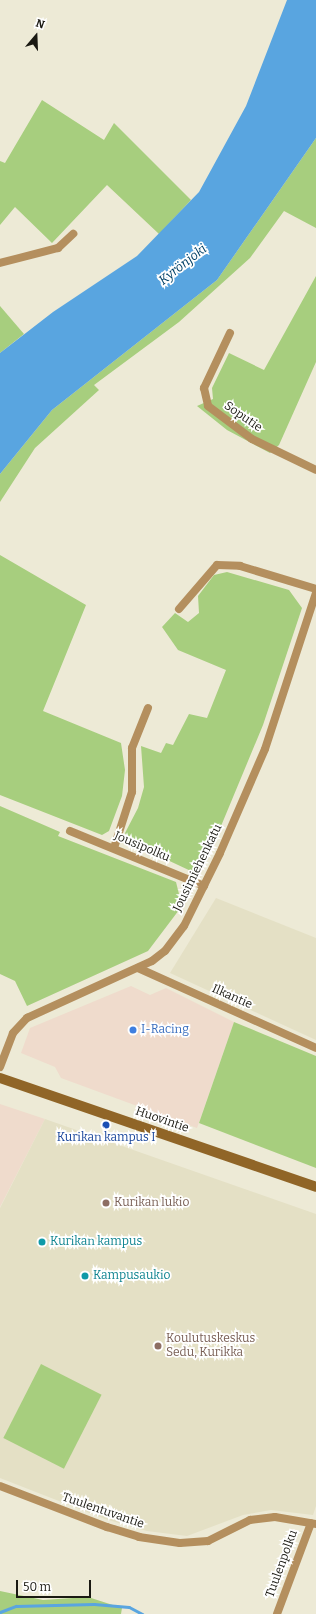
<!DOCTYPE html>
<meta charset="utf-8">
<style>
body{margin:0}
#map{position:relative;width:316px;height:1614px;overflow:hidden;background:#edead6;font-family:Bitter,serif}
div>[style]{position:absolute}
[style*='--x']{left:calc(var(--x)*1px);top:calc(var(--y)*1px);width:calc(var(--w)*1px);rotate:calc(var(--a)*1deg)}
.commercial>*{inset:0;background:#efdbcc}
.built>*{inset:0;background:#e4e0c5}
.green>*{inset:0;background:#a7ce7e;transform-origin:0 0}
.water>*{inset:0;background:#59a5e0}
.stream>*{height:3px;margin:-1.5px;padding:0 1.5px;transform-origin:1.5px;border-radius:1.5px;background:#59a5e0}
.minor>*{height:8px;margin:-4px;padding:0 4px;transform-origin:4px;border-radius:4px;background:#b48f5e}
.secondary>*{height:10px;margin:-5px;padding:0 5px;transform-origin:5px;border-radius:5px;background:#906527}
.dots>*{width:11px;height:11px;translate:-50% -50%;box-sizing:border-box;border:2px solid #fff;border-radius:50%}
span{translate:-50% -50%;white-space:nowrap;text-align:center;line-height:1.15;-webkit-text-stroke:3.5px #fff;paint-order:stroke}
.street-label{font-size:12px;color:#1a1912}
.shop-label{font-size:12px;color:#366cbe}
.left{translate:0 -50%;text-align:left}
.transit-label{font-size:12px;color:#164399}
.education-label{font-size:12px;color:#785e54}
.culture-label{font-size:12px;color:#0d838f}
.water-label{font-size:13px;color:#014067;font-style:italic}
.north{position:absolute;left:16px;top:16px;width:40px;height:40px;-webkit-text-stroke:3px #fff;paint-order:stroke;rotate:19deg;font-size:11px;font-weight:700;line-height:16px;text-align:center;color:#1a1912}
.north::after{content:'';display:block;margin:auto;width:14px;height:18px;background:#1a1912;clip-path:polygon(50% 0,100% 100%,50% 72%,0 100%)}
.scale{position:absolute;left:16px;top:1580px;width:75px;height:18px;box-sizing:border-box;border:2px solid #1a1912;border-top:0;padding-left:5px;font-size:12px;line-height:14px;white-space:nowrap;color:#1a1912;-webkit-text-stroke:3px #fff;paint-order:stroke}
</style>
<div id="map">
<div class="commercial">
<i style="clip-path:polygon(131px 986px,150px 995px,166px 988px,234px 1022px,197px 1128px,61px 1078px,55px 1067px,21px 1053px,30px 1028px)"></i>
<i style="clip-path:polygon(0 1104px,45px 1119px,0 1207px)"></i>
</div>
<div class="built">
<i style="clip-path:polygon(216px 898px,316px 938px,316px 1040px,170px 973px)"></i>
<i style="clip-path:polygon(45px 1119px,316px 1214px,316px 1506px,313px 1515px,271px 1510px,243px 1515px,187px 1536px,147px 1531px,105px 1519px,0 1478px,0 1208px)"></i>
</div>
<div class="green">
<i style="clip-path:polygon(42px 100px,104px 140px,114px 123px,191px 200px,159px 234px,107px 185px,52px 243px,15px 207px,0 225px,0 161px,5px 163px)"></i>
<i style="clip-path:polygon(316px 138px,316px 228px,284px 211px,250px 258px,179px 322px,94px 385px,99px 390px,35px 448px,0 502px,0 474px,52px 410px,217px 280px)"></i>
<i style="clip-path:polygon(316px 276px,316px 362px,279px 445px,270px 453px,227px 430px,197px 406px,213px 399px,212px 388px,229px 353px,264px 370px)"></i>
<i style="clip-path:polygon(0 306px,24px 334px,0 353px)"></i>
<i style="clip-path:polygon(0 555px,86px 605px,43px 711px,121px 743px,125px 770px,122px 796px,109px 831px,102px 835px,0 795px)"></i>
<i style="clip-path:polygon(227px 572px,289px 590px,302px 608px,263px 725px,204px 867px,193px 872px,129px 842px,125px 833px,138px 808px,144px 787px,141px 746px,161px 753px,166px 743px,173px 745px,189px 714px,207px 718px,226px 670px,178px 650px,162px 627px,175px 613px,188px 622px,199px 613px,198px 596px,214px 575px)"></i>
<i style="clip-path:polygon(0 806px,60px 832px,58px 836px,176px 882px,182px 906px,148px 951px,27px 1006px,15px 981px,0 974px)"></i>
<i style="clip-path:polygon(234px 1022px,316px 1056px,316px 1168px,199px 1123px)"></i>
<i style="left:41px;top:1364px;width:68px;height:83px;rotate:27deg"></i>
<i style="clip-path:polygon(0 1591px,43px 1600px,88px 1597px,122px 1608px,121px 1614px,0 1614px)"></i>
</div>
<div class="water">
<i style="clip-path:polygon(287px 0,316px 0,316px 138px,217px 280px,52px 410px,0 474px,0 353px,53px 312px,137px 256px,199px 192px,246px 106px)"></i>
</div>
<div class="stream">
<i style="--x:0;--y:1612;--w:17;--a:-21"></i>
<i style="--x:16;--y:1606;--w:78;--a:-1.5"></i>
<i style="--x:94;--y:1604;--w:35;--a:5"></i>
<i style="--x:129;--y:1607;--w:15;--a:28"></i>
</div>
<div class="minor">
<i style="--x:0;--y:263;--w:60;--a:-14.5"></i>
<i style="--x:58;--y:248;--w:21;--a:-43"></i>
<i style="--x:230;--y:333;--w:61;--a:115.3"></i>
<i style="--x:204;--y:388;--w:18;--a:77"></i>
<i style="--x:208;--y:406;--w:55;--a:36.9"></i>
<i style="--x:252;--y:439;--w:71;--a:25.8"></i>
<i style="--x:179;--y:609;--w:58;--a:-49.2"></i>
<i style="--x:217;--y:565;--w:23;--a:2"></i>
<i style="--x:240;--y:566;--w:79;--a:16.8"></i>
<i style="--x:70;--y:831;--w:145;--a:22.3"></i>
<i style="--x:114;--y:848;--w:59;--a:-72.2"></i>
<i style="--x:132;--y:792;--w:44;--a:-90"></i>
<i style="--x:132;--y:748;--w:43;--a:-68.2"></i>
<i style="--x:138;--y:968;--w:195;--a:24.2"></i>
<i style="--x:0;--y:1067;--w:36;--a:-69"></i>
<i style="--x:13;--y:1033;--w:21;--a:-47"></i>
<i style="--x:27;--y:1018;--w:137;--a:-24.5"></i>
<i style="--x:152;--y:961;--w:16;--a:-38"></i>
<i style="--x:165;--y:951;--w:31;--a:-53"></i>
<i style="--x:184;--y:926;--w:81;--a:-63.7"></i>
<i style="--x:220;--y:853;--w:113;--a:-66.6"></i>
<i style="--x:265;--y:749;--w:164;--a:-71.9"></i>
<i style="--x:0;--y:1486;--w:115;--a:21"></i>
<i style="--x:107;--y:1527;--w:34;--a:17"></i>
<i style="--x:139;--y:1537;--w:41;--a:8.3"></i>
<i style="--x:180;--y:1543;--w:28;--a:-4"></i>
<i style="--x:208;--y:1541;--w:47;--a:-26.6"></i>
<i style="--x:250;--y:1520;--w:25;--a:-7"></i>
<i style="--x:275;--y:1517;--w:42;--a:9.7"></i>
<i style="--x:277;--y:1614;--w:97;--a:-69.5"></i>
</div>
<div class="secondary">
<i style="--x:0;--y:1078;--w:334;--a:19"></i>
</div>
<div class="dots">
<i style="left:133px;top:1030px;background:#3f7fe0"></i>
<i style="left:106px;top:1125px;background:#1a4fb4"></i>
<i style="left:106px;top:1203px;background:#8d6e63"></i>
<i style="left:42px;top:1242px;background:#0f9aa8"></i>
<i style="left:85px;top:1276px;background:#0f9aa8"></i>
<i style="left:158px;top:1346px;background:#8d6e63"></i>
</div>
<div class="street-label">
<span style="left:243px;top:417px;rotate:35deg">Soputie</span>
<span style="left:142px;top:847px;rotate:23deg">Jousipolku</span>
<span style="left:198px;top:868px;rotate:-64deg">Jousimiehenkatu</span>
<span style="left:232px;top:997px;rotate:24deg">Ilkantie</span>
<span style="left:162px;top:1120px;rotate:19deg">Huovintie</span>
<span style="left:103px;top:1511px;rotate:19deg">Tuulentuvantie</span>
<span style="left:282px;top:1564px;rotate:-70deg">Tuulenpolku</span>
</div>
<div class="shop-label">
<span class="left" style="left:141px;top:1030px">I-Racing</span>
</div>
<div class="transit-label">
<span style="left:106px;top:1138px">Kurikan kampus I</span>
</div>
<div class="education-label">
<span class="left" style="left:114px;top:1203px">Kurikan lukio</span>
<span class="left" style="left:166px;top:1346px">Koulutuskeskus<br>Sedu, Kurikka</span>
</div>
<div class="culture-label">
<span class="left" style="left:50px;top:1242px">Kurikan kampus</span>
<span class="left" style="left:93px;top:1276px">Kampusaukio</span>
</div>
<div class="water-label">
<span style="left:183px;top:265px;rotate:-38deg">Kyrönjoki</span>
</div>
<div class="north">N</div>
<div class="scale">50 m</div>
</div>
